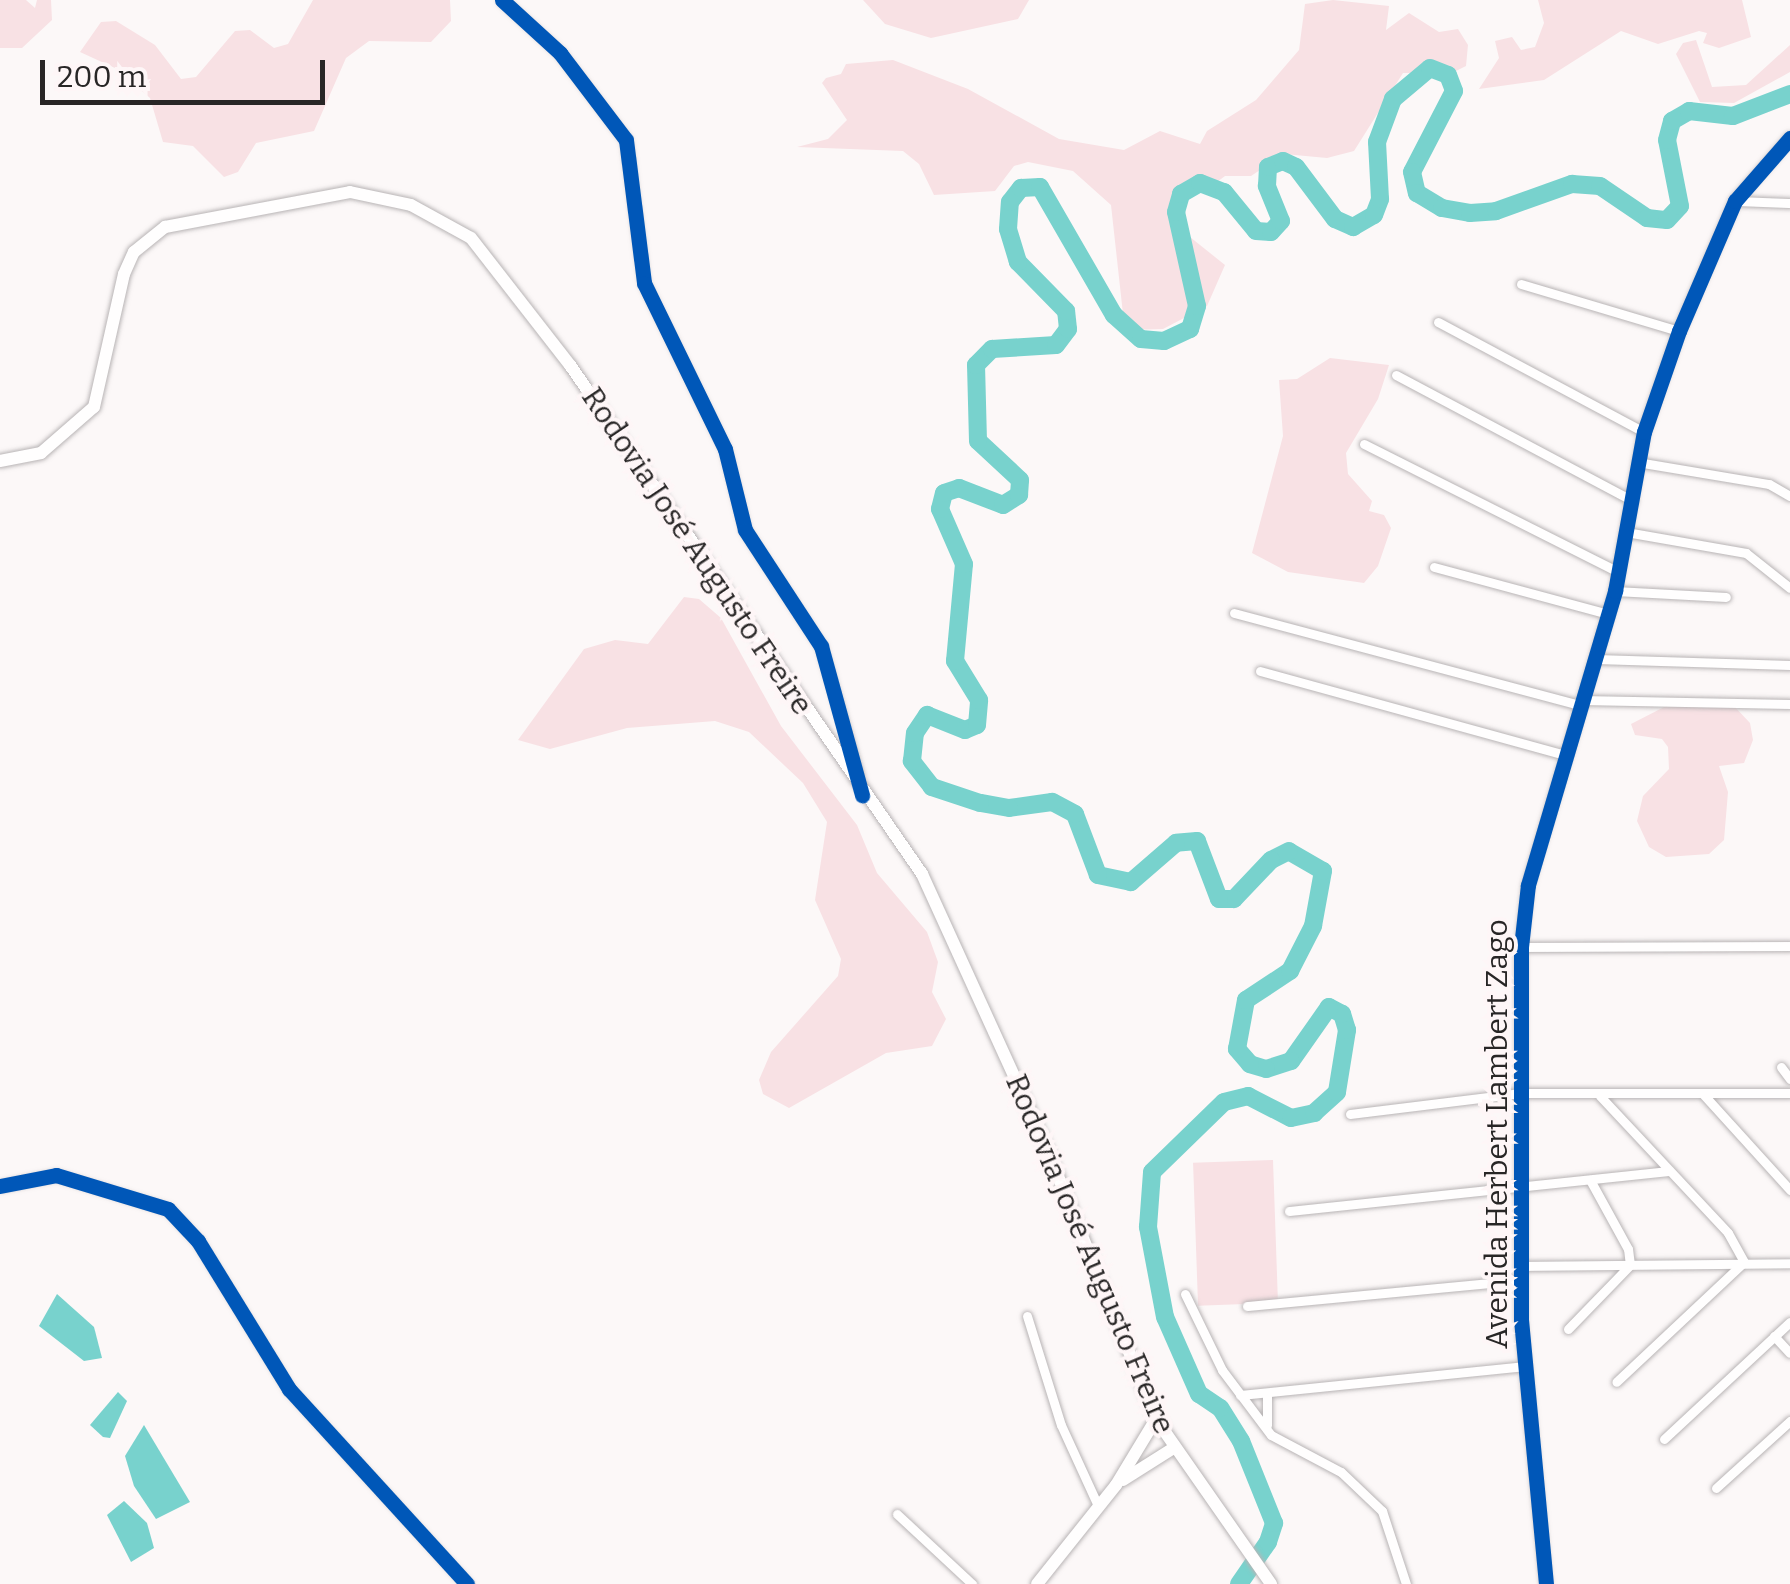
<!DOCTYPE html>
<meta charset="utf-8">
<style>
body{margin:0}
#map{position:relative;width:1790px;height:1584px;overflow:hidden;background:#fcf8f8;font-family:Bitter,serif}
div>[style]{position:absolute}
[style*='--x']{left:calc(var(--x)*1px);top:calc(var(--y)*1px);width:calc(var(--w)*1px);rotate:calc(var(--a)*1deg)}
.green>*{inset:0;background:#f8e1e4;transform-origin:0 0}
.water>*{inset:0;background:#78d2cd}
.river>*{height:18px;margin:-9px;padding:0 9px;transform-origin:9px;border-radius:9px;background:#78d2cd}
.roads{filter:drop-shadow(0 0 2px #b8b4b5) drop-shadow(0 0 2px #b8b4b5)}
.minor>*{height:9px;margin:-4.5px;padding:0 4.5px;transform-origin:4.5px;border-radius:4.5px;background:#fffefe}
.tertiary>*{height:10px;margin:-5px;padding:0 5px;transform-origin:5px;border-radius:5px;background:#fffefe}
.primary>*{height:12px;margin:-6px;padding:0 6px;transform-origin:6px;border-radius:6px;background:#fffefe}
.cycleway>*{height:15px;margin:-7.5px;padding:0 7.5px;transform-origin:7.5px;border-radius:7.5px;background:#0057b8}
span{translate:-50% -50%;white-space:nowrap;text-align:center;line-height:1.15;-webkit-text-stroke:8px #fef6f7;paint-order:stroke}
.street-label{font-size:30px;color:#282626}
.scale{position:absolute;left:40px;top:60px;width:285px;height:45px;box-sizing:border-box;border:5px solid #282626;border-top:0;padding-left:12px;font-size:30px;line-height:35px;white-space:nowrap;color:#282626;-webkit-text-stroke:8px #fef6f7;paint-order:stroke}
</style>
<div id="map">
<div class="green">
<i style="clip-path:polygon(0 0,26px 0,35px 8px,37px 0,51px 0,52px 20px,22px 48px,0 48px)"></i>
<i style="clip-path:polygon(313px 0,450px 0,451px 21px,431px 42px,369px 41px,346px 58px,314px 131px,256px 143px,238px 172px,224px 177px,193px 146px,163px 142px,150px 98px,117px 69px,80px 52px,101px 22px,116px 21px,155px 45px,181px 79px,196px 77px,235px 31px,250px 30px,274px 48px,288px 44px)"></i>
<i style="clip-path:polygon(863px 0,1029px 0,1018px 19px,931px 38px,885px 24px)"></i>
<i style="clip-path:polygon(1333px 0,1389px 6px,1386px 30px,1409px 13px,1439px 32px,1458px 29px,1468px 45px,1466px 66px,1452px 73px,1403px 73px,1354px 151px,1327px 158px,1284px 154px,1251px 176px,1225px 176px,1213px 185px,1175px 191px,1169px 206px,1175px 225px,1225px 265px,1207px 306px,1163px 329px,1128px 330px,1124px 323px,1111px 205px,1073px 171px,1028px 162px,1014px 166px,995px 191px,934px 195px,919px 164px,903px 151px,797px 147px,828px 139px,847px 120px,822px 83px,826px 78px,841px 74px,846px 64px,893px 60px,968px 89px,1059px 139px,1124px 150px,1160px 131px,1200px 144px,1207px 131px,1256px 100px,1299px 50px,1305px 4px)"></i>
<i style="clip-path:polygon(1538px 0,1742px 0,1751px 37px,1719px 48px,1703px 43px,1707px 33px,1699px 31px,1658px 44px,1621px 31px,1544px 80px,1479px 89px,1499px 58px,1495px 41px,1512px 37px,1521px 50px,1535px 47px,1544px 23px)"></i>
<i style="clip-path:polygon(1696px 40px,1712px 87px,1746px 85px,1790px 45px,1790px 72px,1734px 103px,1700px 102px,1676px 54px,1683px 43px)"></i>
<i style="clip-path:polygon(1330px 358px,1389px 365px,1378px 399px,1346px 453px,1348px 474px,1372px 501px,1369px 511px,1384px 515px,1391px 528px,1378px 566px,1364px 583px,1288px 572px,1252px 553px,1283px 436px,1279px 380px,1297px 379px)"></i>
<i style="clip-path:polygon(684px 597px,699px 599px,721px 618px,781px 726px,857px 825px,877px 873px,927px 932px,938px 962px,932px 992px,946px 1019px,932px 1046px,886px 1053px,789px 1108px,763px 1094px,759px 1080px,771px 1052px,838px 976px,841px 959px,815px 900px,827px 822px,803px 783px,749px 732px,715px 721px,627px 728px,550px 749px,518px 740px,584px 649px,615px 640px,648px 644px)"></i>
<i style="clip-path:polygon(1700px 703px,1733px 705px,1750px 723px,1753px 740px,1744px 763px,1719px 766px,1728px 792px,1724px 840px,1709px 854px,1666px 857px,1649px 847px,1637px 821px,1643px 796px,1669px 769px,1668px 747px,1662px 739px,1635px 735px,1631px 724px,1670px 704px)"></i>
<i style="left:1273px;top:1160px;width:143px;height:80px;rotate:88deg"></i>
</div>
<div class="water">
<i style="clip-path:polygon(57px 1294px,94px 1327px,102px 1358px,84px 1361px,39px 1326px)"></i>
<i style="clip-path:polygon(118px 1392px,127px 1401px,110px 1438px,103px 1437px,90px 1425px)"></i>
<i style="clip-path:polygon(144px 1425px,190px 1502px,156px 1519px,134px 1486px,125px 1456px)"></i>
<i style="clip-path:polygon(124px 1501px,147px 1523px,154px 1548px,131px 1562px,107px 1515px)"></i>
</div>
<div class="river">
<i style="--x:1239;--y:1584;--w:51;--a:-55.4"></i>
<i style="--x:1268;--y:1542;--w:20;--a:-72"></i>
<i style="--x:1274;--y:1523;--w:88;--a:-111.9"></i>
<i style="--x:1241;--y:1441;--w:39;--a:-122"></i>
<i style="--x:1220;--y:1408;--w:25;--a:-146"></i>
<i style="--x:1199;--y:1394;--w:84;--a:-113.8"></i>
<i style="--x:1165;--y:1317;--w:92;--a:-100.7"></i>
<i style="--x:1148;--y:1227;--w:55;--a:-85.8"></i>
<i style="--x:1152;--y:1172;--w:100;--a:-44.2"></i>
<i style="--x:1224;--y:1102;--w:25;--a:-14"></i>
<i style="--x:1248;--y:1096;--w:48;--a:27.1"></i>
<i style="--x:1291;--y:1118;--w:24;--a:-12"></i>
<i style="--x:1314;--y:1113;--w:31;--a:-42"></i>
<i style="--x:1337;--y:1092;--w:63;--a:-80.8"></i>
<i style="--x:1347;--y:1030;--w:17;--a:-107"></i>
<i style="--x:1342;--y:1014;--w:15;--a:-152"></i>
<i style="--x:1329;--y:1007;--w:66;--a:125.1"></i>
<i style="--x:1291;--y:1061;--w:26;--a:162"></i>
<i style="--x:1266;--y:1069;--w:17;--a:-163"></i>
<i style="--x:1250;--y:1064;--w:20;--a:-131"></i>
<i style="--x:1237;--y:1049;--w:50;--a:-79.6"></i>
<i style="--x:1246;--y:1000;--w:53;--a:-33.4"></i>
<i style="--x:1290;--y:971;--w:51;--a:-62.9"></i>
<i style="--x:1313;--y:926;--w:56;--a:-79.7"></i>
<i style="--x:1323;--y:871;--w:39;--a:-150"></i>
<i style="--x:1289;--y:851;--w:20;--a:153"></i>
<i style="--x:1271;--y:860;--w:54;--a:133.5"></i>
<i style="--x:1234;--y:899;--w:15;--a:180"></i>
<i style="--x:1219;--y:899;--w:62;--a:-110.8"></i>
<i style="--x:1197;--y:841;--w:21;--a:175"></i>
<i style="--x:1176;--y:843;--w:60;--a:139.1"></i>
<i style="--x:1131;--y:882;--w:34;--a:-168"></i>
<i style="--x:1098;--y:875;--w:65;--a:-110.7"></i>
<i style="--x:1075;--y:814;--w:26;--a:-152"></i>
<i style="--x:1052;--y:802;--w:43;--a:172.1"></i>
<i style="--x:1009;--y:808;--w:29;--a:-170"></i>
<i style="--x:980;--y:803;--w:51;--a:-161.6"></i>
<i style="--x:932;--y:787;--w:33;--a:-128"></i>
<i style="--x:912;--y:761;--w:28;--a:-84"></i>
<i style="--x:915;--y:733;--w:22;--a:-56"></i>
<i style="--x:927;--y:715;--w:41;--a:21.5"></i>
<i style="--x:965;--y:730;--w:13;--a:-23"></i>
<i style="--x:977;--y:725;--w:25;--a:-85"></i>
<i style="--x:979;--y:700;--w:46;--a:-121.6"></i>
<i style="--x:955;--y:661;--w:97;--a:-84.7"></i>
<i style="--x:964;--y:564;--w:60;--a:-113.6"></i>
<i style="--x:940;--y:509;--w:16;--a:-76"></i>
<i style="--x:944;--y:493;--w:16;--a:-18"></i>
<i style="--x:959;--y:488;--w:47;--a:21.1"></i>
<i style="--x:1003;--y:505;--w:19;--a:-32"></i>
<i style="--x:1019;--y:495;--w:15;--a:-86"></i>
<i style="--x:1020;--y:480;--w:57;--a:-137.1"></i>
<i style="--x:978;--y:441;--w:76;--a:-91.5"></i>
<i style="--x:976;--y:365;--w:23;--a:-45"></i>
<i style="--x:992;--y:349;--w:64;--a:-3.6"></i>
<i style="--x:1056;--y:345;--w:20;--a:-53"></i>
<i style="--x:1068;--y:329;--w:18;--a:-96"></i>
<i style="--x:1066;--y:311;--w:69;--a:-134.4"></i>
<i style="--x:1018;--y:262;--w:34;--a:-107"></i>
<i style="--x:1008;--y:229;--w:27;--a:-86"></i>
<i style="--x:1010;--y:202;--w:18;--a:-52"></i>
<i style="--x:1021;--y:188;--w:19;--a:-3"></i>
<i style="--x:1040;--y:187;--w:148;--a:60"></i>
<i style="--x:1114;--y:315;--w:36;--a:42"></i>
<i style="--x:1141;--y:339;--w:23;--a:5"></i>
<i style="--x:1164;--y:341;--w:29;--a:-25"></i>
<i style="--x:1190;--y:329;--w:24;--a:-73"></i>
<i style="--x:1197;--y:306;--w:96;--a:-102.6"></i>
<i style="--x:1176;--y:212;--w:19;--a:-74"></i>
<i style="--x:1181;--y:194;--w:22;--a:-30"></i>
<i style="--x:1200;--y:183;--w:26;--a:21"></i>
<i style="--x:1224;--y:192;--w:50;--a:50.6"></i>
<i style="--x:1256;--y:231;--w:15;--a:4"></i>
<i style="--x:1271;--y:232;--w:15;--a:-48"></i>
<i style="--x:1281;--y:221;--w:38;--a:-112"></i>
<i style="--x:1267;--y:186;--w:19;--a:-87"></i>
<i style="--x:1268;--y:167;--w:16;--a:-22"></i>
<i style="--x:1283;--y:161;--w:14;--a:25"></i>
<i style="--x:1296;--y:167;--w:65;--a:53.1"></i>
<i style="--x:1335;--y:219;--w:20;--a:24"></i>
<i style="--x:1353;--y:227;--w:24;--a:-30"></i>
<i style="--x:1374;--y:215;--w:17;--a:-69"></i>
<i style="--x:1380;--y:199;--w:57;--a:-93"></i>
<i style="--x:1377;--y:142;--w:46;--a:-69.6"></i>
<i style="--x:1393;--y:99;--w:48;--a:-40"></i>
<i style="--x:1430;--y:68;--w:19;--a:21"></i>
<i style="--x:1448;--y:75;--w:17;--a:69"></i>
<i style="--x:1454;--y:91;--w:91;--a:117.4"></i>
<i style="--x:1412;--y:172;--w:22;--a:77"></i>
<i style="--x:1417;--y:193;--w:29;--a:31"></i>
<i style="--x:1442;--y:208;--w:28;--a:10"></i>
<i style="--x:1470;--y:213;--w:26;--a:-4"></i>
<i style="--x:1496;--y:211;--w:81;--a:-19.6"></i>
<i style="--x:1572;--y:184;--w:28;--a:4"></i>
<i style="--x:1600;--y:186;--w:57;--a:34.2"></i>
<i style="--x:1647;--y:218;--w:20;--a:6"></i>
<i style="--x:1667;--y:220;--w:19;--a:-47"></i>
<i style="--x:1680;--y:206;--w:67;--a:-101.1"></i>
<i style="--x:1667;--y:140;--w:20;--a:-75"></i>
<i style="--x:1672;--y:121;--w:20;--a:-30"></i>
<i style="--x:1689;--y:111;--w:44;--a:6.5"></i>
<i style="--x:1733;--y:116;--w:61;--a:-21.1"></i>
</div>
<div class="roads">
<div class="minor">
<i style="--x:502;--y:0;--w:79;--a:42.4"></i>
<i style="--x:560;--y:53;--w:109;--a:52.8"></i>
<i style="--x:626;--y:140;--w:144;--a:82.8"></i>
<i style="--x:644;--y:283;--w:185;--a:64"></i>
<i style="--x:725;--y:449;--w:83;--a:76.1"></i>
<i style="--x:745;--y:530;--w:139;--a:56.8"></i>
<i style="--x:821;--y:646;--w:136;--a:73.8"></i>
<i style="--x:1735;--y:201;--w:55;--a:2.1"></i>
<i style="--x:1521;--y:284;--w:165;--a:16.6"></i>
<i style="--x:1438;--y:322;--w:234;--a:28.1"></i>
<i style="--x:1396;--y:375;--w:268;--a:28"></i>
<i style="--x:1364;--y:444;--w:284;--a:26.7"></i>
<i style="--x:1637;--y:462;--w:134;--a:9.5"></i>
<i style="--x:1769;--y:484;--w:24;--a:30"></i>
<i style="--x:1626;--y:532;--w:122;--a:9.9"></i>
<i style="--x:1746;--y:553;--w:56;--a:38.5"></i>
<i style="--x:1434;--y:567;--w:180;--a:15.1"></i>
<i style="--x:1615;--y:591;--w:111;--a:3.1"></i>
<i style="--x:1234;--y:613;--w:358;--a:14.9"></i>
<i style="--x:1596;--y:659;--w:194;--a:1.8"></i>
<i style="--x:1260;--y:671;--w:316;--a:15.4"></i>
<i style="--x:1581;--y:700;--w:209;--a:1.1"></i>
<i style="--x:1521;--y:947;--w:269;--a:-0.2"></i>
<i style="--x:1781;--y:1067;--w:15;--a:53"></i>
<i style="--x:1703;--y:1094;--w:130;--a:47.8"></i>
<i style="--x:1600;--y:1096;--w:187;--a:46.9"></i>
<i style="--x:1728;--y:1233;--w:33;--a:61"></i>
<i style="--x:1744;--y:1262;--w:175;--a:136.8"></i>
<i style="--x:1350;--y:1114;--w:172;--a:-7"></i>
<i style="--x:1521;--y:1093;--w:269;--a:0"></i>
<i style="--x:0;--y:1186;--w:57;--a:-11.1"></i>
<i style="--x:56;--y:1175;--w:117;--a:16.9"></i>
<i style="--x:168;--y:1209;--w:44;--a:46.8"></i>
<i style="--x:198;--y:1241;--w:174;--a:58.4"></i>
<i style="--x:289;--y:1389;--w:264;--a:47.6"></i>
<i style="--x:1289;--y:1211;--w:382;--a:-6"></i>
<i style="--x:1520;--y:1266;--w:270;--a:-0.6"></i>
<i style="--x:1185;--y:1294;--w:85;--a:64"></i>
<i style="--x:1222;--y:1370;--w:81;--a:53"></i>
<i style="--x:1271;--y:1435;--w:79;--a:27.9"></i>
<i style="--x:1341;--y:1472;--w:57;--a:43.6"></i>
<i style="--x:1382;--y:1511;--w:77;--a:71.8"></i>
<i style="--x:1247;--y:1306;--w:274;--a:-5.4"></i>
<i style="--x:1027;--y:1316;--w:114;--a:72.7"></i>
<i style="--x:1061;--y:1425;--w:89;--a:65.4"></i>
<i style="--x:1568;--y:1329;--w:89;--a:-45.9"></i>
<i style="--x:1630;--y:1265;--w:16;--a:-97"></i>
<i style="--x:1628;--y:1249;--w:79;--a:-118.8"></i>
<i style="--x:1774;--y:1336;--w:23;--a:47"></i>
<i style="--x:1267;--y:1394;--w:31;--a:90"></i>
<i style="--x:1240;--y:1395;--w:285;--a:-5.8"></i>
<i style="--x:1664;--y:1439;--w:172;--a:-42.9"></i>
<i style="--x:1716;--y:1488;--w:100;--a:-42.2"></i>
<i style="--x:897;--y:1514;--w:103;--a:43"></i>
</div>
<div class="tertiary">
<i style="--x:1546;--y:1584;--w:265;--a:-95.4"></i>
<i style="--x:1521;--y:1320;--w:373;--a:-90"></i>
<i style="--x:1521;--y:947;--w:62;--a:-83.6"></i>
<i style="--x:1528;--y:885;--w:307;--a:-73.5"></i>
<i style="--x:1615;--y:591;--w:162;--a:-79.7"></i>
<i style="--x:1644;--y:432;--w:107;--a:-70.9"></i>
<i style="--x:1679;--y:331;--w:142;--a:-66.7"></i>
<i style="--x:1735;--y:201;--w:84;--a:-48.9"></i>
</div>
<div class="primary">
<i style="--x:0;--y:461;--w:42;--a:-11"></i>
<i style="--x:41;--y:453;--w:70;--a:-41"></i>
<i style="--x:94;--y:407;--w:136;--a:-77.3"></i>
<i style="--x:124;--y:274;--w:24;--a:-66"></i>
<i style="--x:134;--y:252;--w:40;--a:-39"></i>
<i style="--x:165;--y:227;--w:188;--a:-10.7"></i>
<i style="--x:350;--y:192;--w:62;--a:12"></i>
<i style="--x:411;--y:205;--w:68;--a:28.8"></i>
<i style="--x:471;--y:238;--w:161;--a:52.1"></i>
<i style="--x:570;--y:365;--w:619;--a:55.33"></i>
<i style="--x:922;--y:874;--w:291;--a:65.5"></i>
<i style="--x:1043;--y:1139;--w:302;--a:68"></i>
<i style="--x:1156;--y:1419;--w:201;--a:55.1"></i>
<i style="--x:1123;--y:1480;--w:58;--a:-32.3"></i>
<i style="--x:1037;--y:1584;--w:127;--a:-51.4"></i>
<i style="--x:1116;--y:1485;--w:77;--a:-58.8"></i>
</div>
</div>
<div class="cycleway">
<i style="--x:502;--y:0;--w:79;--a:42.4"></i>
<i style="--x:560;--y:53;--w:109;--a:52.8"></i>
<i style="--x:626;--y:140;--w:144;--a:82.8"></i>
<i style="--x:644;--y:283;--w:185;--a:64"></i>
<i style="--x:725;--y:449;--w:83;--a:76.1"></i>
<i style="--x:745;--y:530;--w:139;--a:56.8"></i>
<i style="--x:821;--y:646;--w:155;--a:74.6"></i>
<i style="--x:0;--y:1186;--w:57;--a:-11.1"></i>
<i style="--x:56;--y:1175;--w:117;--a:16.9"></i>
<i style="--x:168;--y:1209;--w:44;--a:46.8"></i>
<i style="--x:198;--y:1241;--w:174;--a:58.4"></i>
<i style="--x:289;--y:1389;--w:264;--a:47.6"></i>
<i style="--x:1546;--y:1584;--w:265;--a:-95.4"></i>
<i style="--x:1521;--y:1320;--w:373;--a:-90"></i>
<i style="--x:1521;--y:947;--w:62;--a:-83.6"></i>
<i style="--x:1528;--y:885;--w:307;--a:-73.5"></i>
<i style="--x:1615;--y:591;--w:162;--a:-79.7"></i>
<i style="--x:1644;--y:432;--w:107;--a:-70.9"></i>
<i style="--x:1679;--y:331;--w:142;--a:-66.7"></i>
<i style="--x:1735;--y:201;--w:84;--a:-48.9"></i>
</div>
<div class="street-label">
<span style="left:697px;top:551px;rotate:56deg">Rodovia José Augusto Freire</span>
<span style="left:1497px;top:1134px;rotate:-90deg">Avenida Herbert Lambert Zago</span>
<span style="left:1090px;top:1254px;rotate:67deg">Rodovia José Augusto Freire</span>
</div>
<div class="scale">200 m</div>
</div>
